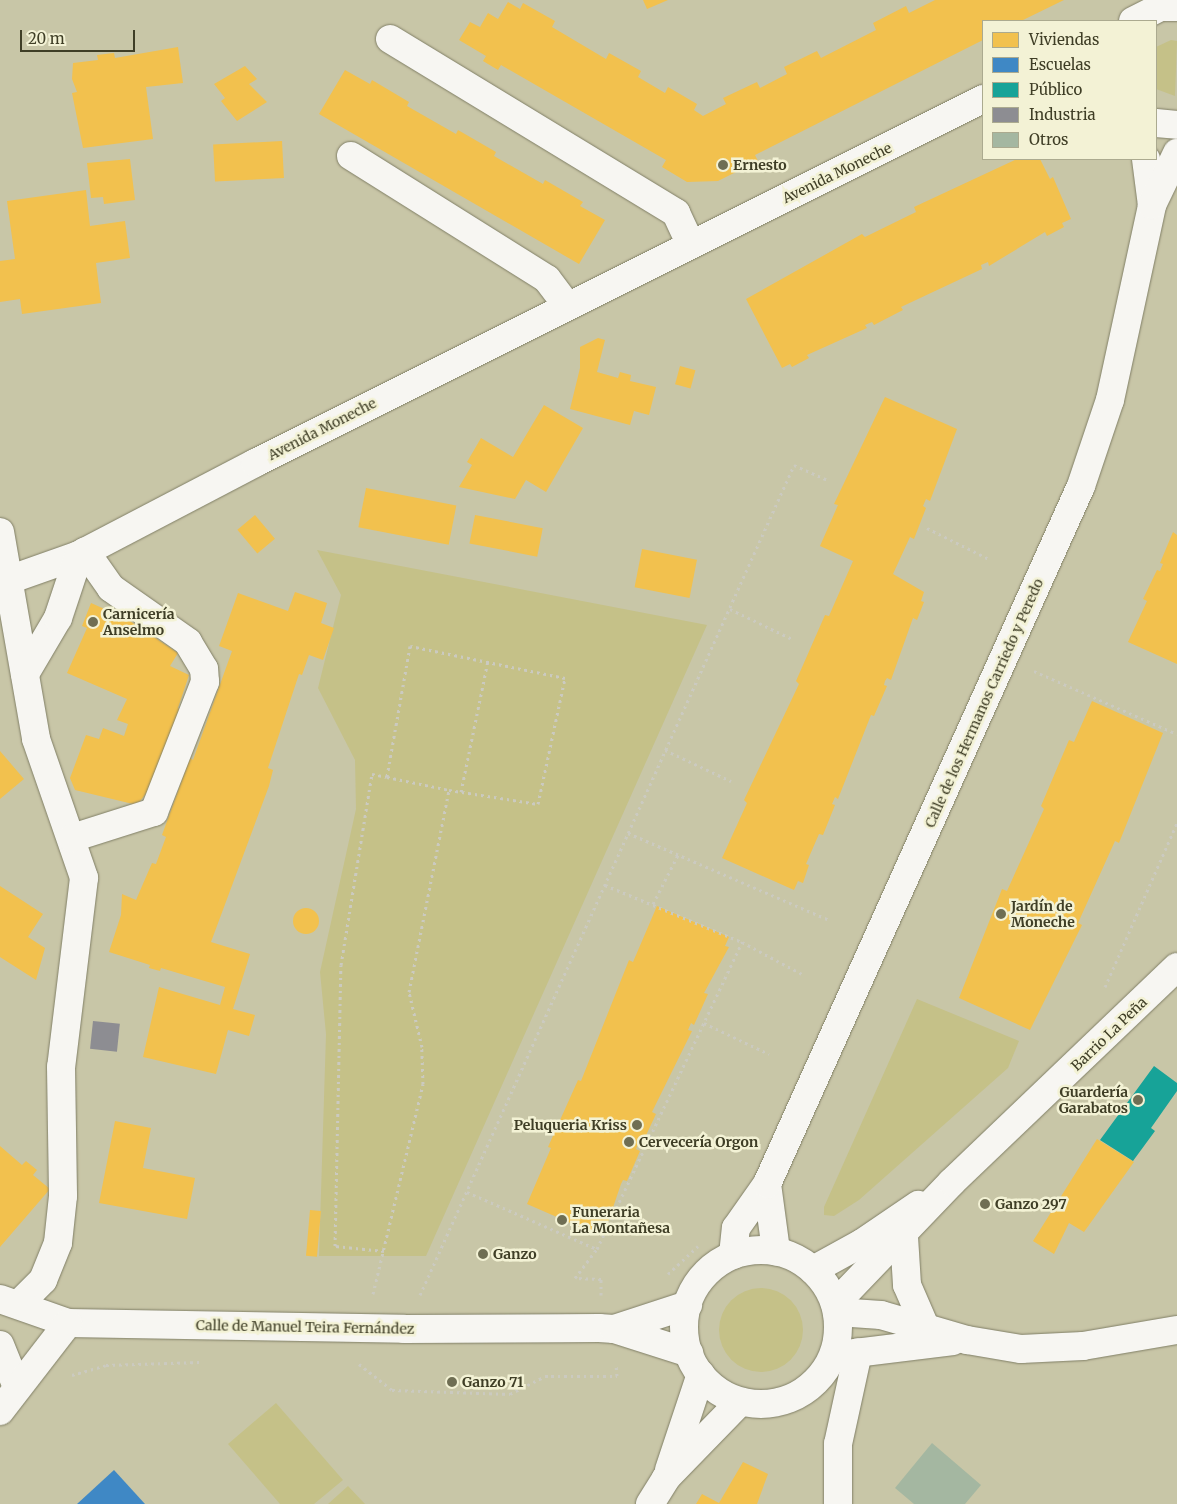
<!DOCTYPE html>
<meta charset="utf-8">
<style>
body{margin:0}
#map{position:relative;width:1177px;height:1504px;overflow:hidden;background:#c8c6a7;font-family:Merriweather,serif}
div>[style]{position:absolute}
[style*='--x']{left:calc(var(--x)*1px);top:calc(var(--y)*1px);width:calc(var(--w)*1px);rotate:calc(var(--a)*1deg)}
.green>*{inset:0;background:#c5c188}
.round{border-radius:50%}
.homes>*{inset:0;background:#f2c14e;transform-origin:0 0}
.schools>*{inset:0;background:#3f88c5}
.public>*{inset:0;background:#17a398}
.industry>*{inset:0;background:#8d8d92;transform-origin:0 0}
.building>*{inset:0;background:#a4b7a1}
.path>*{height:3px;margin-top:-1.5px;transform-origin:0;background:repeating-linear-gradient(90deg,#cbcac0 0 2.5px,transparent 0 6.5px)}
.roads{filter:drop-shadow(0 0 1px #807f66) drop-shadow(0 0 1px #807f66)}
.street>*{height:28px;margin:-14px;padding:0 14px;transform-origin:14px;border-radius:14px;background:#f7f6f2}
.street>.ring{margin:-14px;padding:0;box-sizing:content-box;background:none;border:28px solid #f7f6f2;border-radius:50%}
.dots>*{width:14px;height:14px;translate:-50% -50%;box-sizing:border-box;border:2px solid #f3f2d5;border-radius:50%}
span{translate:-50% -50%;white-space:nowrap;text-align:center;line-height:1.15;-webkit-text-stroke:5px #f3f2d5;paint-order:stroke}
.poi-label{font-size:14px;color:#3f3e26;font-weight:700}
.left{translate:0 -50%;text-align:left}
.right{translate:-100% -50%;text-align:right}
.street-label{font-size:14px;color:#3f3e26}
.legend{position:absolute;left:982px;top:20px;width:175px;height:140px;box-sizing:border-box;background:#f3f2d5;border:1px solid #abaa8f;margin:0;padding:6px 9px;list-style:none;font-size:15px;color:#3f3e26}
.legend li{display:flex;align-items:center;gap:10px;height:25px}
.legend b{width:25px;border:1px solid #abaa8f}
.scale{position:absolute;left:20px;top:30px;width:115px;height:22px;box-sizing:border-box;border:2px solid #3f3e26;border-top:0;padding-left:6px;font-size:15px;line-height:18px;white-space:nowrap;color:#3f3e26;-webkit-text-stroke:4px #f3f2d5;paint-order:stroke}
</style>
<div id="map">
<div class="green">
<i style="clip-path:polygon(1171px 40px,1177px 41px,1175px 96px,1156px 89px,1156px 47px)"></i>
<i style="clip-path:polygon(317px 550px,707px 625px,426px 1256px,319px 1256px,326px 1034px,320px 972px,356px 809px,355px 760px,318px 688px,341px 595px)"></i>
<i style="clip-path:polygon(917px 999px,1019px 1041px,1008px 1068px,859px 1200px,834px 1216px,824px 1215px,824px 1207px)"></i>
<i class="round" style="left:719px;top:1288px;width:84px;height:84px"></i>
<i style="clip-path:polygon(276px 1403px,343px 1480px,314px 1504px,280px 1504px,228px 1444px)"></i>
<i style="clip-path:polygon(348px 1486px,365px 1504px,328px 1504px)"></i>
</div>
<div class="homes">
<i style="clip-path:polygon(643px 0,668px 0,647px 9px)"></i>
<i style="clip-path:polygon(935px 0,1064px 0,1021px 21px,983px 21px,983px 40px,755px 155px,758px 161px,718px 181px,687px 182px,662px 167px,666px 160px,501px 65px,498px 70px,483px 61px,486px 56px,459px 40px,470px 22px,480px 27px,488px 13px,498px 19px,508px 2px,520px 9px,523px 3px,555px 21px,552px 27px,606px 59px,609px 53px,641px 71px,638px 77px,665px 93px,668px 87px,697px 104px,694px 110px,703px 116px,726px 104px,723px 98px,757px 82px,760px 88px,787px 74px,784px 67px,817px 51px,821px 58px,876px 30px,873px 23px,906px 6px,909px 13px)"></i>
<i style="clip-path:polygon(178px 47px,183px 83px,146px 87px,153px 139px,83px 148px,72px 93px,77px 92px,72px 79px,73px 63px,98px 60px,97px 55px,114px 53px,115px 58px)"></i>
<i style="clip-path:polygon(245px 66px,257px 79px,249px 84px,267px 102px,237px 121px,221px 101px,225px 98px,214px 84px)"></i>
<i style="clip-path:polygon(345px 70px,370px 84px,372px 80px,409px 102px,407px 106px,456px 134px,458px 130px,496px 152px,494px 156px,543px 184px,545px 180px,583px 202px,580px 206px,605px 220px,579px 264px,319px 114px)"></i>
<i style="left:282px;top:141px;width:37px;height:69px;rotate:87deg"></i>
<i style="clip-path:polygon(130px 159px,135px 200px,104px 204px,103px 197px,91px 198px,87px 163px)"></i>
<i style="clip-path:polygon(1017px 159px,1040px 159px,1050px 179px,1053px 177px,1071px 219px,1062px 223px,1064px 227px,1047px 236px,1045px 232px,989px 266px,988px 262px,981px 265px,982px 269px,901px 307px,903px 310px,874px 325px,872px 322px,865px 325px,867px 328px,807px 355px,809px 358px,792px 367px,790px 364px,782px 368px,746px 299px,862px 234px,865px 237px,916px 212px,914px 207px)"></i>
<i style="clip-path:polygon(86px 190px,90px 226px,125px 221px,130px 258px,96px 263px,101px 303px,22px 314px,20px 299px,0 302px,0 261px,15px 259px,7px 201px)"></i>
<i style="clip-path:polygon(598px 338px,605px 340px,597px 372px,618px 378px,620px 372px,631px 375px,630px 381px,656px 387px,649px 415px,634px 411px,630px 425px,570px 409px,580px 368px,580px 347px)"></i>
<i style="left:680px;top:366px;width:16px;height:19px;rotate:15deg"></i>
<i style="clip-path:polygon(885px 397px,957px 429px,930px 501px,926px 499px,923px 506px,926px 508px,914px 539px,910px 537px,893px 574px,924px 592px,921px 601px,924px 602px,917px 620px,913px 618px,891px 680px,887px 678px,885px 681px,884px 685px,887px 686px,874px 716px,871px 715px,838px 799px,835px 797px,832px 804px,835px 805px,823px 835px,819px 834px,806px 864px,809px 865px,803px 883px,798px 881px,794px 890px,722px 858px,747px 803px,744px 800px,799px 684px,796px 681px,825px 615px,829px 616px,853px 561px,820px 546px,838px 505px,834px 504px)"></i>
<i style="clip-path:polygon(544px 405px,583px 428px,546px 492px,526px 480px,515px 499px,459px 487px,472px 465px,467px 462px,481px 438px,513px 457px)"></i>
<i style="left:366px;top:488px;width:92px;height:40px;rotate:11deg"></i>
<i style="left:255px;top:515px;width:31px;height:23px;rotate:50deg"></i>
<i style="left:475px;top:515px;width:69px;height:29px;rotate:11deg"></i>
<i style="clip-path:polygon(1173px 532px,1177px 535px,1177px 664px,1128px 642px,1147px 601px,1143px 599px,1157px 570px,1160px 571px,1163px 564px,1160px 563px)"></i>
<i style="left:642px;top:549px;width:56px;height:39px;rotate:11deg"></i>
<i style="clip-path:polygon(295px 592px,327px 603px,321px 623px,334px 628px,323px 660px,309px 655px,302px 675px,299px 674px,268px 768px,273px 770px,269px 786px,211px 942px,250px 954px,233px 1009px,255px 1015px,249px 1036px,228px 1030px,216px 1074px,143px 1057px,159px 987px,220px 1005px,225px 987px,161px 968px,160px 971px,149px 968px,150px 965px,109px 952px,121px 915px,122px 894px,136px 900px,152px 863px,156px 864px,166px 837px,162px 835px,190px 758px,193px 760px,232px 651px,219px 646px,238px 593px,288px 611px)"></i>
<i style="clip-path:polygon(91px 603px,127px 619px,178px 653px,170px 666px,189px 675px,178px 708px,184px 710px,159px 777px,137px 805px,75px 790px,70px 778px,86px 735px,99px 739px,103px 728px,124px 736px,128px 724px,117px 720px,127px 699px,67px 673px,87px 628px,82px 626px)"></i>
<i style="clip-path:polygon(1092px 701px,1163px 733px,1119px 843px,1115px 841px,1078px 923px,1082px 925px,1030px 1030px,959px 998px,1002px 889px,1007px 891px,1044px 809px,1041px 806px,1069px 740px,1074px 742px)"></i>
<i style="clip-path:polygon(0 751px,24px 779px,0 799px)"></i>
<i style="clip-path:polygon(0 886px,43px 914px,28px 937px,45px 948px,36px 980px,0 957px)"></i>
<i style="clip-path:polygon(657px 906px,729px 937px,725px 946px,729px 947px,704px 993px,708px 994px,694px 1025px,691px 1023px,688px 1030px,692px 1031px,652px 1112px,656px 1114px,642px 1144px,639px 1142px,636px 1149px,640px 1151px,627px 1181px,623px 1180px,621px 1184px,606px 1228px,602px 1227px,598px 1235px,527px 1204px,551px 1148px,548px 1147px,578px 1080px,581px 1081px,629px 960px,633px 962px)"></i>
<i class="round" style="left:293px;top:908px;width:26px;height:26px"></i>
<i style="clip-path:polygon(115px 1121px,151px 1128px,143px 1168px,195px 1178px,187px 1219px,99px 1203px)"></i>
<i style="clip-path:polygon(1097px 1139px,1134px 1162px,1084px 1232px,1069px 1223px,1054px 1254px,1033px 1241px)"></i>
<i style="clip-path:polygon(0 1146px,22px 1165px,26px 1161px,37px 1170px,33px 1175px,50px 1189px,0 1247px)"></i>
<i style="left:310px;top:1210px;width:11px;height:46px;rotate:5deg"></i>
<i style="clip-path:polygon(743px 1462px,768px 1474px,757px 1504px,696px 1504px,702px 1494px,719px 1503px)"></i>
</div>
<div class="schools">
<i style="clip-path:polygon(114px 1470px,145px 1504px,77px 1504px)"></i>
</div>
<div class="public">
<i style="clip-path:polygon(1154px 1066px,1177px 1083px,1177px 1091px,1151px 1128px,1155px 1131px,1133px 1161px,1100px 1140px)"></i>
</div>
<div class="industry">
<i style="left:93px;top:1021px;width:27px;height:28px;rotate:6deg"></i>
</div>
<div class="building">
<i style="clip-path:polygon(932px 1443px,981px 1485px,965px 1504px,914px 1504px,895px 1488px)"></i>
</div>
<div class="path">
<i style="--x:927;--y:528;--w:69;--a:26.6"></i>
<i style="--x:730;--y:609;--w:71;--a:25.8"></i>
<i style="--x:1034;--y:671;--w:156;--a:23.8"></i>
<i style="--x:665;--y:750;--w:73;--a:25.2"></i>
<i style="--x:461;--y:792;--w:134;--a:-78.4"></i>
<i style="--x:628;--y:833;--w:219;--a:23.4"></i>
<i style="--x:605;--y:885;--w:148;--a:22.6"></i>
<i style="--x:742;--y:942;--w:68;--a:28.1"></i>
<i style="--x:653;--y:904;--w:57;--a:-63"></i>
<i style="--x:1105;--y:987;--w:179;--a:-66.3"></i>
<i style="--x:704;--y:1023;--w:72;--a:25.5"></i>
<i style="--x:467;--y:1192;--w:142;--a:23.7"></i>
<i style="--x:384;--y:1251;--w:49;--a:-174.2"></i>
<i style="--x:335;--y:1246;--w:281;--a:-88.8"></i>
<i style="--x:341;--y:965;--w:193;--a:-80.8"></i>
<i style="--x:372;--y:774;--w:15;--a:11"></i>
<i style="--x:387;--y:777;--w:63;--a:11.8"></i>
<i style="--x:449;--y:790;--w:90;--a:8.9"></i>
<i style="--x:538;--y:804;--w:129;--a:-77.9"></i>
<i style="--x:565;--y:678;--w:158;--a:-168.3"></i>
<i style="--x:410;--y:646;--w:133;--a:100"></i>
<i style="--x:668;--y:1274;--w:41;--a:-43"></i>
<i style="--x:373;--y:1294;--w:216;--a:-76.6"></i>
<i style="--x:423;--y:1084;--w:37;--a:-92"></i>
<i style="--x:422;--y:1047;--w:57;--a:-103.3"></i>
<i style="--x:409;--y:992;--w:206;--a:-78.8"></i>
<i style="--x:420;--y:1295;--w:910;--a:-65.74"></i>
<i style="--x:794;--y:465;--w:37;--a:24"></i>
<i style="--x:601;--y:1295;--w:16;--a:-90"></i>
<i style="--x:601;--y:1279;--w:26;--a:-178"></i>
<i style="--x:575;--y:1278;--w:36;--a:-53"></i>
<i style="--x:597;--y:1249;--w:340;--a:-64.7"></i>
<i style="--x:359;--y:1364;--w:42;--a:38.2"></i>
<i style="--x:392;--y:1390;--w:118;--a:1.9"></i>
<i style="--x:510;--y:1394;--w:39;--a:-27"></i>
<i style="--x:545;--y:1376;--w:72;--a:0"></i>
<i style="--x:617;--y:1376;--w:11;--a:-95"></i>
<i style="--x:72;--y:1375;--w:35;--a:-16"></i>
<i style="--x:106;--y:1365;--w:94;--a:-1.8"></i>
</div>
<div class="roads">
<div class="street">
<i style="--x:1133;--y:21;--w:30;--a:-27"></i>
<i style="--x:1160;--y:7;--w:17;--a:0"></i>
<i style="--x:390;--y:39;--w:335;--a:31.3"></i>
<i style="--x:676;--y:213;--w:35;--a:65"></i>
<i style="--x:1156;--y:123;--w:21;--a:5"></i>
<i style="--x:351;--y:156;--w:231;--a:32.1"></i>
<i style="--x:547;--y:279;--w:34;--a:53"></i>
<i style="--x:1146;--y:159;--w:46;--a:82.6"></i>
<i style="--x:0;--y:532;--w:210;--a:80.1"></i>
<i style="--x:36;--y:739;--w:147;--a:70.9"></i>
<i style="--x:84;--y:878;--w:190;--a:96.9"></i>
<i style="--x:61;--y:1067;--w:129;--a:89.1"></i>
<i style="--x:63;--y:1196;--w:47;--a:96.1"></i>
<i style="--x:58;--y:1243;--w:40;--a:112"></i>
<i style="--x:43;--y:1280;--w:35;--a:135"></i>
<i style="--x:0;--y:583;--w:84;--a:-19.5"></i>
<i style="--x:79;--y:555;--w:199;--a:-27.6"></i>
<i style="--x:255;--y:463;--w:814;--a:-26.57"></i>
<i style="--x:25;--y:674;--w:65;--a:-59.5"></i>
<i style="--x:58;--y:618;--w:66;--a:-71.6"></i>
<i style="--x:72;--y:838;--w:86;--a:-17.6"></i>
<i style="--x:154;--y:812;--w:140;--a:-68.6"></i>
<i style="--x:205;--y:682;--w:13;--a:-94"></i>
<i style="--x:204;--y:669;--w:31;--a:-121"></i>
<i style="--x:188;--y:642;--w:94;--a:-145"></i>
<i style="--x:111;--y:588;--w:45;--a:-125.1"></i>
<i style="--x:767;--y:1184;--w:68;--a:82.3"></i>
<i style="--x:904;--y:1237;--w:48;--a:86.4"></i>
<i style="--x:907;--y:1285;--w:48;--a:66.6"></i>
<i class="ring" style="left:684px;top:1250px;width:126px;height:126px"></i>
<i style="--x:733;--y:1255;--w:27;--a:-84"></i>
<i style="--x:736;--y:1228;--w:54;--a:-54.8"></i>
<i style="--x:767;--y:1184;--w:765;--a:-65.78"></i>
<i style="--x:1081;--y:486;--w:91;--a:-71.4"></i>
<i style="--x:1110;--y:400;--w:199;--a:-77.8"></i>
<i style="--x:1152;--y:205;--w:58;--a:-64.3"></i>
<i style="--x:813;--y:1270;--w:56;--a:-28.9"></i>
<i style="--x:862;--y:1243;--w:68;--a:-34.2"></i>
<i style="--x:0;--y:1299;--w:72;--a:19.4"></i>
<i style="--x:68;--y:1323;--w:336;--a:1"></i>
<i style="--x:404;--y:1329;--w:195;--a:-0.3"></i>
<i style="--x:599;--y:1328;--w:15;--a:4"></i>
<i style="--x:614;--y:1329;--w:79;--a:17.7"></i>
<i style="--x:835;--y:1304;--w:169;--a:-46.2"></i>
<i style="--x:952;--y:1182;--w:311;--a:-43.7"></i>
<i style="--x:837;--y:1312;--w:44;--a:3.9"></i>
<i style="--x:881;--y:1315;--w:90;--a:16.2"></i>
<i style="--x:967;--y:1340;--w:55;--a:9.5"></i>
<i style="--x:1021;--y:1349;--w:62;--a:-2.8"></i>
<i style="--x:1083;--y:1346;--w:95;--a:-9.7"></i>
<i style="--x:614;--y:1329;--w:78;--a:-18"></i>
<i style="--x:0;--y:1345;--w:45;--a:68"></i>
<i style="--x:839;--y:1355;--w:115;--a:-7"></i>
<i style="--x:0;--y:1411;--w:111;--a:-52.3"></i>
<i style="--x:669;--y:1470;--w:101;--a:-71.6"></i>
<i style="--x:650;--y:1504;--w:31;--a:-58"></i>
<i style="--x:666;--y:1478;--w:106;--a:-45.8"></i>
<i style="--x:838;--y:1504;--w:60;--a:-90"></i>
<i style="--x:838;--y:1444;--w:94;--a:-77.7"></i>
</div>
</div>
<div class="dots">
<i style="left:723px;top:165px;background:#6f6e53"></i>
<i style="left:93px;top:622px;background:#6f6e53"></i>
<i style="left:1001px;top:914px;background:#6f6e53"></i>
<i style="left:1138px;top:1100px;background:#6f6e53"></i>
<i style="left:637px;top:1125px;background:#6f6e53"></i>
<i style="left:629px;top:1142px;background:#6f6e53"></i>
<i style="left:985px;top:1204px;background:#6f6e53"></i>
<i style="left:562px;top:1220px;background:#6f6e53"></i>
<i style="left:483px;top:1254px;background:#6f6e53"></i>
<i style="left:452px;top:1382px;background:#6f6e53"></i>
</div>
<div class="poi-label">
<span class="left" style="left:733px;top:165px">Ernesto</span>
<span class="left" style="left:103px;top:622px">Carnicería<br>Anselmo</span>
<span class="left" style="left:1011px;top:914px">Jardín de<br>Moneche</span>
<span class="right" style="left:1128px;top:1100px">Guardería<br>Garabatos</span>
<span class="right" style="left:627px;top:1125px">Peluqueria Kriss</span>
<span class="left" style="left:639px;top:1142px">Cervecería Orgon</span>
<span class="left" style="left:995px;top:1204px">Ganzo 297</span>
<span class="left" style="left:572px;top:1220px">Funeraria<br>La Montañesa</span>
<span class="left" style="left:493px;top:1254px">Ganzo</span>
<span class="left" style="left:462px;top:1382px">Ganzo 71</span>
</div>
<div class="street-label">
<span style="left:837px;top:173px;rotate:-26deg">Avenida Moneche</span>
<span style="left:322px;top:429px;rotate:-27deg">Avenida Moneche</span>
<span style="left:984px;top:703px;rotate:-66deg">Calle de los Hermanos Carriedo y Peredo</span>
<span style="left:1109px;top:1034px;rotate:-44deg">Barrio La Peña</span>
<span style="left:305px;top:1327px;rotate:1deg">Calle de Manuel Teira Fernández</span>
</div>
<ul class="legend">
<li><b style="height:14px;background:#f2c14e"></b>Viviendas</li>
<li><b style="height:14px;background:#3f88c5"></b>Escuelas</li>
<li><b style="height:14px;background:#17a398"></b>Público</li>
<li><b style="height:14px;background:#8d8d92"></b>Industria</li>
<li><b style="height:14px;background:#a4b7a1"></b>Otros</li>
</ul>
<div class="scale">20 m</div>
</div>
